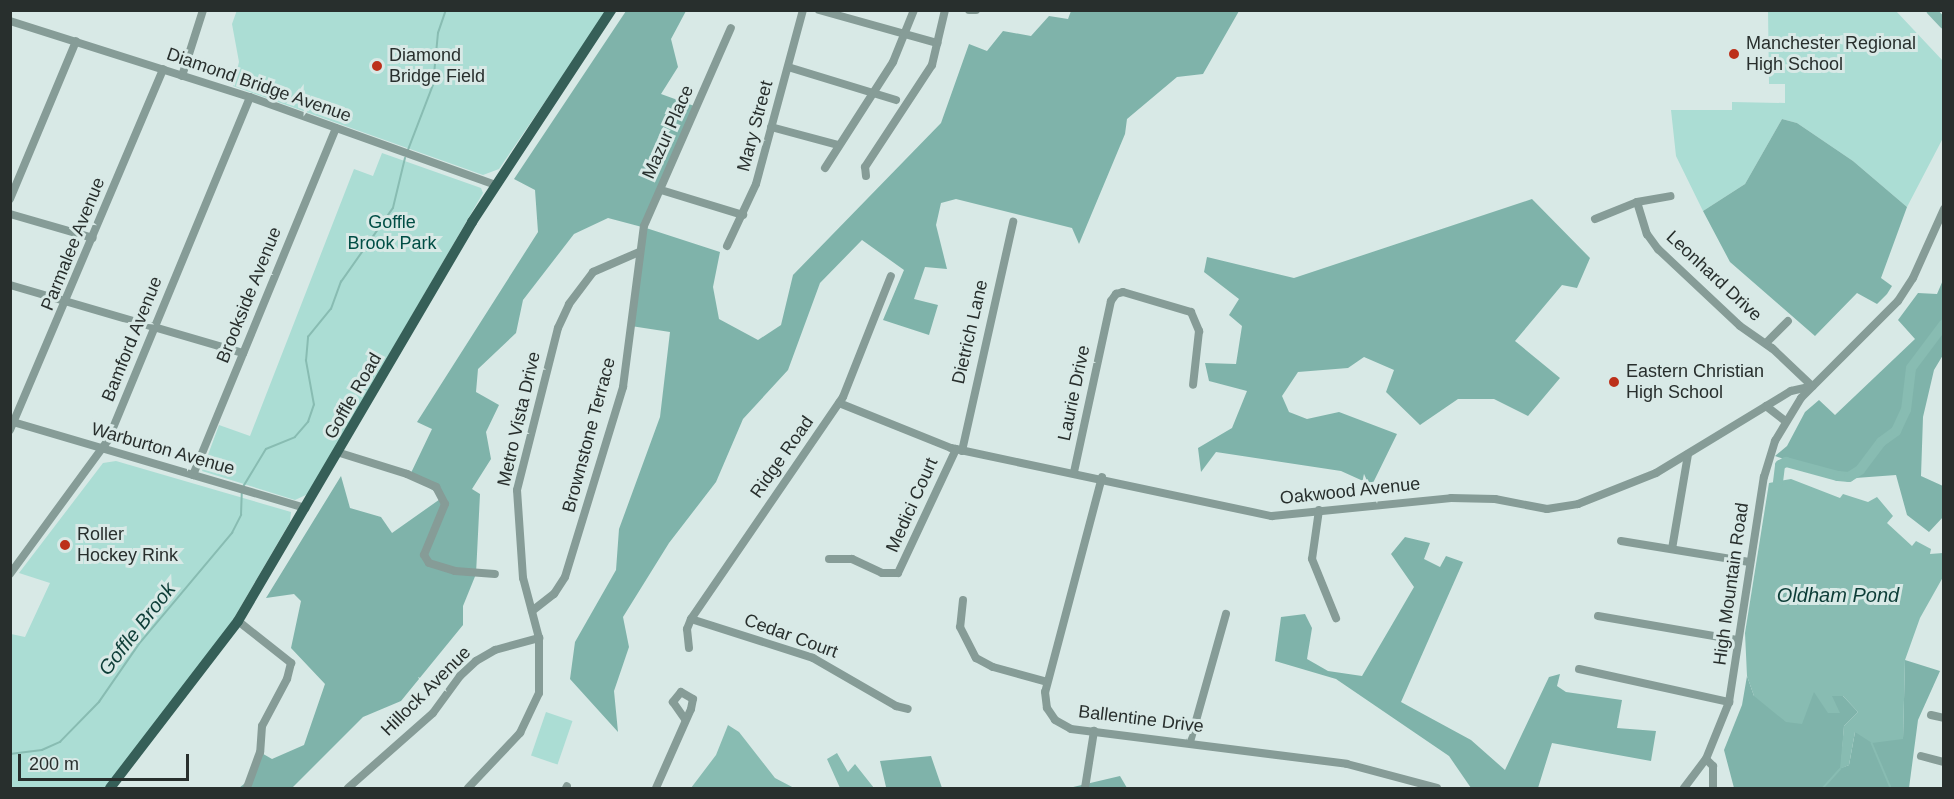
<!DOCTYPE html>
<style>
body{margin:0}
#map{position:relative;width:1954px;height:799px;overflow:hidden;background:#d8e9e6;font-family:Helvetica,sans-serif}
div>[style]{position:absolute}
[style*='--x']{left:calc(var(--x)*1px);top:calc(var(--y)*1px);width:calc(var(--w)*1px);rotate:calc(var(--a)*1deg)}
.green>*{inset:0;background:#abddd4;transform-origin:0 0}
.forest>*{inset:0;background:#7fb3aa}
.water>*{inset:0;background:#88bcb2}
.stream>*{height:1.5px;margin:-0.75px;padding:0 0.75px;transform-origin:0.75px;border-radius:0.75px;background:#88bcb2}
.river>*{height:10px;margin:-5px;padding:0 5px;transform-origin:5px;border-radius:5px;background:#88bcb2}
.minor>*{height:8px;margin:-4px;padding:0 4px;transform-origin:4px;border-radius:4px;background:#869c97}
.major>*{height:10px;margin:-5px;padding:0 5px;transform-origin:5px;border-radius:5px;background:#365f58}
.dots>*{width:16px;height:16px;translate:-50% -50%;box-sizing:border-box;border:3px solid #d8e9e6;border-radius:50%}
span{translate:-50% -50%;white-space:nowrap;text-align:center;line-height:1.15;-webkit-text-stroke:6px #d8e9e6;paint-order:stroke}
.poi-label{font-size:18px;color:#282f2d}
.left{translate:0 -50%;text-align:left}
.street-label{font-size:18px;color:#282f2d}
.park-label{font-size:18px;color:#004e45}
.water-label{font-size:20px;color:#0d3d37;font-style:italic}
.frame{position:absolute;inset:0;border:12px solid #282f2d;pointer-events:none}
.scale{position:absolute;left:18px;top:754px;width:171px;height:27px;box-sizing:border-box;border:3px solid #282f2d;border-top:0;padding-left:8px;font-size:18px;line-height:21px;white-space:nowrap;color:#282f2d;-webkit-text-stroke:4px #d8e9e6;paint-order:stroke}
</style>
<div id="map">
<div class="green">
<i style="clip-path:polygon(237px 10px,607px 11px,499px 169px,483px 175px,233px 86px,239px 62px,232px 24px)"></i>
<i style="clip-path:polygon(1768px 11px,1896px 11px,1943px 61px,1943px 138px,1907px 207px,1853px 161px,1797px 123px,1782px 119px,1745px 184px,1703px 211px,1676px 156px,1671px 110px,1732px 110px,1732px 102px,1785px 103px,1785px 84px,1769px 84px)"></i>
<i style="clip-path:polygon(382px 153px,481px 188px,483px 193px,308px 494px,295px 500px,202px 471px,219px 425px,250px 436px,354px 169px,373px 176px)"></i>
<i style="clip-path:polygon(116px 461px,291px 512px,290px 522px,224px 635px,105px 788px,11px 788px,11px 634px,25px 637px,50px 583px,19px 573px,103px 463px)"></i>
<i style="left:546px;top:712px;width:28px;height:46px;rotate:19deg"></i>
</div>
<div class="forest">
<i style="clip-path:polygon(626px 11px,686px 11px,671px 39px,678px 67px,661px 94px,697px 107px,643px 227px,720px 252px,713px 287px,719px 319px,758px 340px,781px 325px,793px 275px,941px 123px,969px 44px,987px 51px,1003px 31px,1031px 36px,1049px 16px,1068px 19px,1071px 11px,1239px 11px,1203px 74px,1177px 77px,1127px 119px,1125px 134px,1079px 244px,1072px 228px,956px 199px,941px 203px,936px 225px,947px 269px,925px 267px,914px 299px,938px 305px,929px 335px,883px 320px,904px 270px,862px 240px,820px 283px,788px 370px,743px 419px,716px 482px,669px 543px,623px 617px,629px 647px,614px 691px,618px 732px,570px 679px,575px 642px,616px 570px,619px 529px,660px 417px,670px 332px,631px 326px,642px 227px,608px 218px,574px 234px,523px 300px,516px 333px,478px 369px,476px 392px,499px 405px,486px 432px,491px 459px,472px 489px,480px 494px,476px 574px,463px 606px,463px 625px,401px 701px,363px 717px,292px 788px,239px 788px,249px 780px,258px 751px,272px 759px,304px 745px,325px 684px,291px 648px,301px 601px,294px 594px,266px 598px,341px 476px,350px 508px,381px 517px,392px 533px,443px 497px,410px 475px,432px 429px,417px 422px,538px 232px,535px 190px,514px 179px)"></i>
<i style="clip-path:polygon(1782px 119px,1797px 123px,1853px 161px,1907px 207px,1881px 278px,1892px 286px,1887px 294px,1877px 304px,1857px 293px,1815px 336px,1730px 262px,1703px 211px,1745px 184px)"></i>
<i style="clip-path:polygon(1532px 199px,1590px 258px,1577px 288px,1562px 285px,1515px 341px,1560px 378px,1528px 416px,1494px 399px,1458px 399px,1420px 425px,1386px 392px,1394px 370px,1364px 357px,1348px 368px,1298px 372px,1282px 396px,1289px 412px,1307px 419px,1339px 412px,1397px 434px,1372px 485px,1341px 471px,1216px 452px,1201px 472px,1198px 448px,1232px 428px,1247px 391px,1209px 381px,1205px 363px,1236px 364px,1242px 326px,1229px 315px,1239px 299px,1204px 272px,1207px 257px,1294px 278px)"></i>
<i style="clip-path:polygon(1943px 280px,1943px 355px,1934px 370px,1923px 417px,1921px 476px,1943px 486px,1943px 517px,1929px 532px,1907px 515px,1896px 475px,1842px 479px,1775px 456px,1787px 446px,1805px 412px,1819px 400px,1835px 415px,1915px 339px,1898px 320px,1918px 293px,1937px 294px)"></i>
<i style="clip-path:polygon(1405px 537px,1430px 543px,1424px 559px,1440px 567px,1446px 556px,1463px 562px,1401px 702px,1471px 740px,1505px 770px,1549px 677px,1560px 674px,1557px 686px,1566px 692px,1622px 700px,1617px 728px,1656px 731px,1651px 761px,1552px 743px,1538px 788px,1471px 788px,1449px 756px,1336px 679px,1275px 661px,1281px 617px,1305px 614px,1312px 628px,1307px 659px,1328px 671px,1362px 676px,1414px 587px,1391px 554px)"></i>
<i style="clip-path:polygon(1905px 660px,1940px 671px,1918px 720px,1909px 788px,1734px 788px,1724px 750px,1742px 705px,1747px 676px,1754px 696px,1814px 692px,1842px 695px,1858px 712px,1844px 726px,1841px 768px,1849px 765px,1855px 732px,1903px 738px)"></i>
<i style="clip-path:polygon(931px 756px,942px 788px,874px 788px,886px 787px,880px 761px)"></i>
<i style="clip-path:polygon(1120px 776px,1127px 788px,1069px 788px)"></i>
</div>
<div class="water">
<i style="clip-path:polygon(1791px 479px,1840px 498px,1843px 494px,1868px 502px,1877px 497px,1893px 516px,1887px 523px,1912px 546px,1916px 541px,1931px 549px,1930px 554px,1943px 553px,1943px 577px,1920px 618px,1905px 660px,1903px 739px,1872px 743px,1855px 732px,1849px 765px,1840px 769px,1844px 726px,1858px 712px,1843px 696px,1832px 696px,1840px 713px,1828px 713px,1814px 692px,1802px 724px,1786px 722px,1754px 696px,1747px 676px,1745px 633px,1769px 483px)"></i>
<i style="clip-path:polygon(728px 725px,739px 732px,775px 778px,794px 788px,691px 788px,716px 755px)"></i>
<i style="clip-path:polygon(837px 753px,848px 772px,855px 764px,874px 788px,840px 788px,827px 759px)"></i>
</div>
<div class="stream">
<i style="--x:408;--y:150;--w:70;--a:-69"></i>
<i style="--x:433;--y:85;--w:52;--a:-84.5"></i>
<i style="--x:438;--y:33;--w:24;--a:-71"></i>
<i style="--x:243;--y:487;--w:44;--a:-58.8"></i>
<i style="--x:266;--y:449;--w:31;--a:-22"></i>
<i style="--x:295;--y:437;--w:20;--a:-49"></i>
<i style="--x:308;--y:422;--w:18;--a:-71"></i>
<i style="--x:314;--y:405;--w:45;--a:-100.3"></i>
<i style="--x:306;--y:361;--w:24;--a:-85"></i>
<i style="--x:308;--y:337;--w:36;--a:-51"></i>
<i style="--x:331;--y:309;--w:29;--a:-70"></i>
<i style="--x:341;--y:282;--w:90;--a:-54.9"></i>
<i style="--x:393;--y:208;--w:51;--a:-76.5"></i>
<i style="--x:1872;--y:743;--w:49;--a:67.1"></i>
<i style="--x:10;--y:754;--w:32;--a:-7"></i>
<i style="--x:42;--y:750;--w:20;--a:-24"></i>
<i style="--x:60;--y:742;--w:56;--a:-45.7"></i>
<i style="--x:99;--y:702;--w:70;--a:-55.4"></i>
<i style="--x:139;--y:644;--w:145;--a:-50"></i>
<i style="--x:232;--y:533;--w:20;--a:-63"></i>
<i style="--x:241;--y:515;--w:24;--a:-88"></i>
<i style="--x:1823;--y:788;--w:25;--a:-48"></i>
</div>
<div class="river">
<i style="--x:1931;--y:10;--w:19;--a:47"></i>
<i style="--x:1778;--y:482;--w:17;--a:-83"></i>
<i style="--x:1780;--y:465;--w:7;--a:-27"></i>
<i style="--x:1786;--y:462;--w:54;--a:15.1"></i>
<i style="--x:1838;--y:476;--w:11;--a:5"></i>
<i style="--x:1849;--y:477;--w:13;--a:-32"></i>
<i style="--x:1860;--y:470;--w:35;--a:-53"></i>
<i style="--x:1881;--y:442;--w:19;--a:-36"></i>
<i style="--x:1896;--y:431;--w:23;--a:-65"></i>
<i style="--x:1906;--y:410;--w:42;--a:-83.2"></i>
<i style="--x:1911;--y:368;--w:55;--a:-53.1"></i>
</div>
<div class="minor">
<i style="--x:819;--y:10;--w:123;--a:15.6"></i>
<i style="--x:969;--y:10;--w:7;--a:0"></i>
<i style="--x:10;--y:21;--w:252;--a:17.6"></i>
<i style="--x:250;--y:97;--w:261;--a:19.7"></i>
<i style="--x:788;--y:67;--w:113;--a:17"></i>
<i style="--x:182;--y:76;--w:69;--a:-72.3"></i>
<i style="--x:771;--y:127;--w:69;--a:15"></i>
<i style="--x:825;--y:168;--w:126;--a:-57.3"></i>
<i style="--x:893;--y:62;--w:56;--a:-68"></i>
<i style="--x:866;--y:176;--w:9;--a:-96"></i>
<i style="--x:865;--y:167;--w:122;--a:-56.7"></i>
<i style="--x:932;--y:65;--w:57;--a:-76.7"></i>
<i style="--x:661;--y:190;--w:86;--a:17"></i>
<i style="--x:10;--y:199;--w:171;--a:-67.3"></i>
<i style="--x:1637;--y:202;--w:34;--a:73"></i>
<i style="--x:1647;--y:234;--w:19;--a:54"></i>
<i style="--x:1658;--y:249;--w:112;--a:43.2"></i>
<i style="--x:1740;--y:326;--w:39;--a:35"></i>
<i style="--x:1772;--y:348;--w:55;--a:43.5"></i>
<i style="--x:10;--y:214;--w:86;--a:16.1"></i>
<i style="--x:1595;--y:219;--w:45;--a:-22"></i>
<i style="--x:1637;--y:202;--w:34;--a:-10"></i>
<i style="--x:727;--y:246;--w:68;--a:-64.9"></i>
<i style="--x:756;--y:184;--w:180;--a:-74.9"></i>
<i style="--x:10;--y:285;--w:243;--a:16.3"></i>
<i style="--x:1766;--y:343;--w:31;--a:-45"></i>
<i style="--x:839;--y:403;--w:121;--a:21.9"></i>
<i style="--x:951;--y:448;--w:328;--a:12"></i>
<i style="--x:1272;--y:516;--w:180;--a:-5.7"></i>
<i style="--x:1451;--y:498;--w:44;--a:1.3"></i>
<i style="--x:1495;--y:499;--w:53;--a:10.9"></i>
<i style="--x:1547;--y:509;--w:31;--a:-9"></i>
<i style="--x:1578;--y:504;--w:84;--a:-21.7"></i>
<i style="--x:1656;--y:473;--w:158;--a:-31.3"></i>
<i style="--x:1791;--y:391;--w:22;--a:-13"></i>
<i style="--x:1766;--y:406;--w:24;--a:38"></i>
<i style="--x:13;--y:422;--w:305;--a:16.4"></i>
<i style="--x:10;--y:430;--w:392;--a:-67"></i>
<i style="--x:962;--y:451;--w:235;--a:-77.4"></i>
<i style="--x:340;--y:453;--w:70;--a:17.4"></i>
<i style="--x:407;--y:474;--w:32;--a:24"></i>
<i style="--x:436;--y:487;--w:19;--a:62"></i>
<i style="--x:445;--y:504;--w:55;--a:112.4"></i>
<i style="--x:424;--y:555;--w:9;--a:58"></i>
<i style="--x:429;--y:563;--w:27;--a:17"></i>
<i style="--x:455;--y:571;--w:40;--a:4.3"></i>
<i style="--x:1074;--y:472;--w:175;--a:-77.8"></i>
<i style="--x:1111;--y:301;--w:9;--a:-54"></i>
<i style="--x:1116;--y:294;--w:7;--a:-16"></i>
<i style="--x:1123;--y:292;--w:71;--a:16.4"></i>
<i style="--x:1191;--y:312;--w:21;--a:67"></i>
<i style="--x:1199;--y:331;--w:54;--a:96.3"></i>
<i style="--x:193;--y:475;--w:375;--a:-67.6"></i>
<i style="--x:1102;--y:477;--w:222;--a:104.8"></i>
<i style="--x:1045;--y:692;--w:16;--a:83"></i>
<i style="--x:1047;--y:708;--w:14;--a:56"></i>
<i style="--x:1055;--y:720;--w:18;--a:29"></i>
<i style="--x:1071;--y:729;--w:278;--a:7.2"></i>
<i style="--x:1347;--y:764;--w:93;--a:14.9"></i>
<i style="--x:1319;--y:510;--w:49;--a:98.1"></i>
<i style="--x:1312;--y:559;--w:64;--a:67.9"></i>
<i style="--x:1621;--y:541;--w:130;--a:9.3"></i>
<i style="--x:1672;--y:549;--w:96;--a:-80.4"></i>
<i style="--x:829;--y:559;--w:23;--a:0"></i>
<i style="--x:852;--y:559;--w:33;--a:25"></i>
<i style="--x:882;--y:573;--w:16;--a:0"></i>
<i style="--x:898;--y:573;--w:137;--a:-64.9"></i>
<i style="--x:10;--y:574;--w:166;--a:-53.8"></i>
<i style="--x:108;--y:440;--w:371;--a:-67.5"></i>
<i style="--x:963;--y:600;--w:27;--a:96"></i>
<i style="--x:960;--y:627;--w:35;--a:63"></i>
<i style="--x:976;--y:658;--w:19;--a:28"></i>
<i style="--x:993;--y:667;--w:56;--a:15.5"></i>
<i style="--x:532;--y:611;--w:28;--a:-38"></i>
<i style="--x:554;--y:594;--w:20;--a:-57"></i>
<i style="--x:565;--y:577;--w:199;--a:-73"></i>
<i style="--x:623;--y:387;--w:162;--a:-82.6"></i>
<i style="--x:644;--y:226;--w:216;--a:-66.3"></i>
<i style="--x:1598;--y:616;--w:141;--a:9.8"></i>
<i style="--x:691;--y:619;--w:128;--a:17.7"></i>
<i style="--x:813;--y:658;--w:96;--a:30"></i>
<i style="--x:896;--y:706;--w:12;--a:14"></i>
<i style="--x:238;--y:621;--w:68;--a:38.4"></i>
<i style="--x:291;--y:663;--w:16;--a:104"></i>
<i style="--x:287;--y:679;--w:53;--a:118"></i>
<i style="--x:262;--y:726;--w:26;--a:94"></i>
<i style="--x:260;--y:752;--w:38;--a:110"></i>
<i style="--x:689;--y:648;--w:19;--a:-96"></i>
<i style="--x:687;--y:629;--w:11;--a:-68"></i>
<i style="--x:691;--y:619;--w:269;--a:-55.6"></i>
<i style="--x:843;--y:397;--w:130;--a:-68.4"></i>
<i style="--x:1579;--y:669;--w:154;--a:12.4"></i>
<i style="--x:1931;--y:715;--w:13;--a:13"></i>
<i style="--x:1190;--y:742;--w:133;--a:-74.3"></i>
<i style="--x:1921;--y:756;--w:24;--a:15"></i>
<i style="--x:1706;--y:759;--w:10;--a:45"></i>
<i style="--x:1713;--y:766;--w:22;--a:90"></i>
<i style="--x:348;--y:788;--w:113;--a:-41.4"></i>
<i style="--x:433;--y:713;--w:46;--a:-53.9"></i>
<i style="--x:460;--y:676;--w:22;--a:-43"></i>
<i style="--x:476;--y:661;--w:22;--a:-30"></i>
<i style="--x:495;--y:650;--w:46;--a:-15.3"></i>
<i style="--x:468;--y:788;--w:76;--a:-46.6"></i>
<i style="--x:520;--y:733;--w:44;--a:-64.6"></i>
<i style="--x:539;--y:693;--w:55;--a:-90"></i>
<i style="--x:539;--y:638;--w:62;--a:-104.9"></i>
<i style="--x:523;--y:578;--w:88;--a:-93.9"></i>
<i style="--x:517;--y:490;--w:167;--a:-75.8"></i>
<i style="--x:558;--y:328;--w:26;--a:-65"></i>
<i style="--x:569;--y:304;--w:40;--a:-53"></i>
<i style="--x:593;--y:272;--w:50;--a:-23.5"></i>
<i style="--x:566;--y:788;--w:2;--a:-63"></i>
<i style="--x:656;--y:788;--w:86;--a:-66.1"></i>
<i style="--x:691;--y:709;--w:10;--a:-79"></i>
<i style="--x:693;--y:699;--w:14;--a:-150"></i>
<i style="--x:681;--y:692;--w:13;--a:129"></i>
<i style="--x:673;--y:702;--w:21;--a:55"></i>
<i style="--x:1085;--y:788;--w:58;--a:-81"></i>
<i style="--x:1684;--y:788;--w:36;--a:-53"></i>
<i style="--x:1706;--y:759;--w:61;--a:-68"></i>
<i style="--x:1729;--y:702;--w:228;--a:-81.2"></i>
<i style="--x:1764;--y:477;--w:38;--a:-73"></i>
<i style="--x:1775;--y:441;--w:50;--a:-58.8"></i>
<i style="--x:1801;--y:398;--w:137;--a:-45"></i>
<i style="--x:1898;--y:301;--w:27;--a:-57"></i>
<i style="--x:1913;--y:278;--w:76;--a:-65.8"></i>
</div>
<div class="major">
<i style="--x:110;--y:788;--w:210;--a:-52.5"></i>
<i style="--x:238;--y:621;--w:463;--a:-59.6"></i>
<i style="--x:472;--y:222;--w:254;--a:-56.7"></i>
</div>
<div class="dots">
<i style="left:1734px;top:54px;background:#bc301a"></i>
<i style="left:377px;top:66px;background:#bc301a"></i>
<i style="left:1614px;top:382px;background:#bc301a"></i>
<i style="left:65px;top:545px;background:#bc301a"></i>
</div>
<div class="poi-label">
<span class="left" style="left:1746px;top:54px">Manchester Regional<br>High School</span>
<span class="left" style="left:389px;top:66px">Diamond<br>Bridge Field</span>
<span class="left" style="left:1626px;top:382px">Eastern Christian<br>High School</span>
<span class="left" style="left:77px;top:545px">Roller<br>Hockey Rink</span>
</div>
<div class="street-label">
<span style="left:259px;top:85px;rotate:19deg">Diamond Bridge Avenue</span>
<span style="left:755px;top:126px;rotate:-75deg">Mary Street</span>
<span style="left:668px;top:132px;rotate:-66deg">Mazur Place</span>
<span style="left:73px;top:244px;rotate:-68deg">Parmalee Avenue</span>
<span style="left:1714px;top:276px;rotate:43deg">Leonhard Drive</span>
<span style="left:249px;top:295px;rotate:-68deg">Brookside Avenue</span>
<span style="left:970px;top:332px;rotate:-77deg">Dietrich Lane</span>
<span style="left:132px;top:339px;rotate:-68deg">Bamford Avenue</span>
<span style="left:1074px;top:393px;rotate:-78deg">Laurie Drive</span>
<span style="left:353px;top:396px;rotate:-60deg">Goffle Road</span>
<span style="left:519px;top:419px;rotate:-77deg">Metro Vista Drive</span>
<span style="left:589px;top:435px;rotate:-75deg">Brownstone Terrace</span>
<span style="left:163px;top:449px;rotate:16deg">Warburton Avenue</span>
<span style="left:782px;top:457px;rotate:-55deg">Ridge Road</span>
<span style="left:1350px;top:491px;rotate:-6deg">Oakwood Avenue</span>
<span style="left:912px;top:505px;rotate:-66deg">Medici Court</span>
<span style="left:1731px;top:584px;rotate:-82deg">High Mountain Road</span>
<span style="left:791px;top:636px;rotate:20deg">Cedar Court</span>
<span style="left:426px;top:691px;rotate:-45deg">Hillock Avenue</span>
<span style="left:1141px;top:719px;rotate:7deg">Ballentine Drive</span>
</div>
<div class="park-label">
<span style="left:392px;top:233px">Goffle<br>Brook Park</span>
</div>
<div class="water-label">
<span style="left:1838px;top:595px">Oldham Pond</span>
<span style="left:137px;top:629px;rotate:-52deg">Goffle Brook</span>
</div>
<div class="frame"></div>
<div class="scale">200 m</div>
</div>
